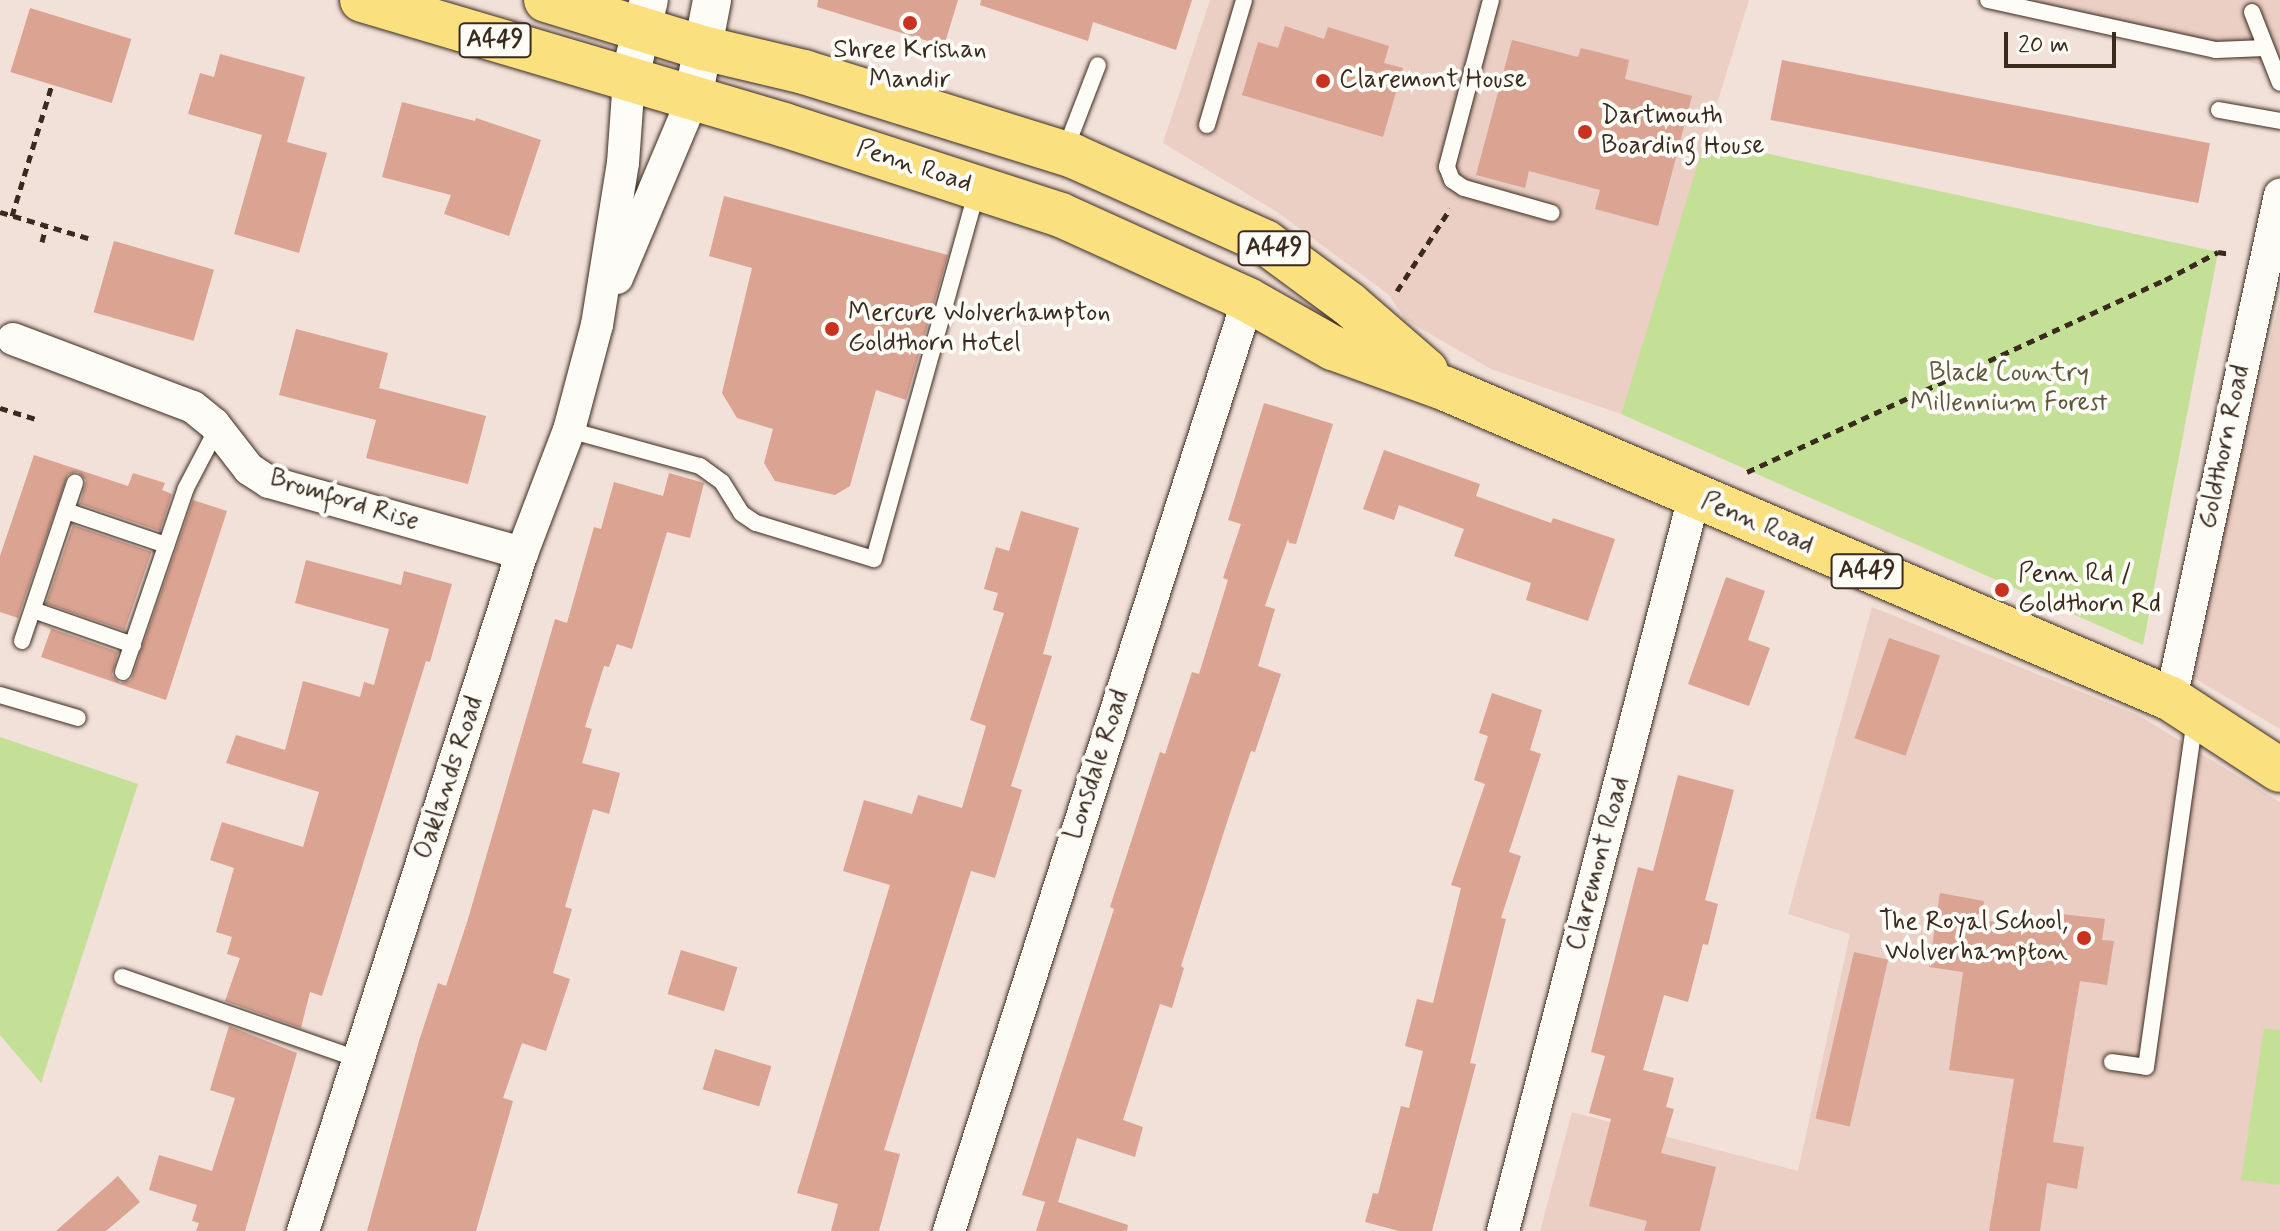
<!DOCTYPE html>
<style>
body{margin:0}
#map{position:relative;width:2280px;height:1231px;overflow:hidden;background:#f2e1d9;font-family:Mynerve,sans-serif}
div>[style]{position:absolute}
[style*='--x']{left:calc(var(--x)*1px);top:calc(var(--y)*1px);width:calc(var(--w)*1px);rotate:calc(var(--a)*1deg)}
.built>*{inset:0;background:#ebcec4}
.green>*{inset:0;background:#c4e097}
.building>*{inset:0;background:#daa392;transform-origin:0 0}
.path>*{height:5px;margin-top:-2.5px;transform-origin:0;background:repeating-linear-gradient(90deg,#3b2a1e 0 8px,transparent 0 14px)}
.roads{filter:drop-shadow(0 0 2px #3b2a1e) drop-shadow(0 0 2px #3b2a1e)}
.service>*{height:16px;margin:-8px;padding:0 8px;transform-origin:8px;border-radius:8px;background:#fdfcf7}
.minor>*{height:32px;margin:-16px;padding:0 16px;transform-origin:16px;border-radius:16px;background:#fdfcf7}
.tertiary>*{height:38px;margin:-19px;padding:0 19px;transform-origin:19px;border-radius:19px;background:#fdfcf7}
.trunk>*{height:44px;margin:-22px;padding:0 22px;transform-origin:22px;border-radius:22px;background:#fbe080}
.dots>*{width:22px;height:22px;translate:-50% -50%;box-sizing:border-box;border:4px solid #fdfcf7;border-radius:50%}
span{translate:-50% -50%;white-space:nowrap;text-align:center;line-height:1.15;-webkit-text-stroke:8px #fdfcf7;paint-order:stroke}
.shield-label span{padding:2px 6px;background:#fdfcf7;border:2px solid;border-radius:6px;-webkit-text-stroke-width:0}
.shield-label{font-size:24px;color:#3b2a1e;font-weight:700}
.poi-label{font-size:26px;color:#3b2a1e}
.left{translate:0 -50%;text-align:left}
.right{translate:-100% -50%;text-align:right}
.street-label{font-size:26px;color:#3b2a1e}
.park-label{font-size:26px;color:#5d583c}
.scale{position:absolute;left:2004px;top:32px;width:112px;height:36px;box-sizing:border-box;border:4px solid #3b2a1e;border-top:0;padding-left:10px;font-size:24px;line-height:28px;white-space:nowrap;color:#3b2a1e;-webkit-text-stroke:6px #fdfcf7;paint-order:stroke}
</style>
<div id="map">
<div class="built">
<i style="clip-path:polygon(1210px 0,1749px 0,1621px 414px,1491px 369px,1406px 320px,1388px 294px,1277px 212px,1163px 143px)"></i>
<i style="clip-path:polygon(2012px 0,2280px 0,2280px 70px)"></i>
<i style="clip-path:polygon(2280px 300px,2280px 729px,2194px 678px,2233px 488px)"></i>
<i style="clip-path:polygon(1872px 607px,2138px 715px,2280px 802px,2280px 1231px,1540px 1231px,1572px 1112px,1798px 1171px,1850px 934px,1788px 914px)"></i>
</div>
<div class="green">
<i style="clip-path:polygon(1705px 140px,2218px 252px,2143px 645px,1621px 414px)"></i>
<i style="clip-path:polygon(0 737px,138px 784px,41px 1083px,0 1035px)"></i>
<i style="clip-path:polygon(2264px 1028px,2280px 1030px,2280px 1185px,2241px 1180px)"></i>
</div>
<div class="building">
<i style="clip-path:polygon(818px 0,958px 0,944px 46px,817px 7px)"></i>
<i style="clip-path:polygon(981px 0,1192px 0,1176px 50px,1093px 22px,1088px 41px,980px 5px)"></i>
<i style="left:30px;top:8px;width:106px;height:67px;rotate:17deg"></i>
<i style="clip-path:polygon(1285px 26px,1324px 39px,1328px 27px,1389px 46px,1384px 63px,1403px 68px,1383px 137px,1242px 95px,1258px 42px,1278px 48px)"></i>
<i style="clip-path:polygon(1512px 40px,1578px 57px,1581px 48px,1629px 60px,1625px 79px,1692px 96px,1658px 226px,1595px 209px,1600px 190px,1529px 171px,1525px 188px,1476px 175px)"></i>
<i style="clip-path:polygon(220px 54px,305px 77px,287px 142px,327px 153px,299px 253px,234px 234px,262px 135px,188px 114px,200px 73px,214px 77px)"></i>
<i style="left:1782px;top:60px;width:436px;height:61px;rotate:11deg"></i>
<i style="clip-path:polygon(402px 102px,475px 121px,476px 118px,541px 140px,509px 236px,444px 214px,451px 195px,382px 177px)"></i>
<i style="clip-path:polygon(724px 196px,948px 255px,906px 400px,876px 390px,850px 486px,835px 495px,775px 481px,764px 463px,773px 429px,737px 418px,722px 393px,752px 268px,709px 256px)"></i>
<i style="left:114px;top:241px;width:104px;height:74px;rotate:16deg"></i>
<i style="clip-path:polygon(296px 329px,388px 353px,379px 388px,486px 416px,468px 484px,366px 458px,376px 420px,279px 395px)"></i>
<i style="clip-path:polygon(1264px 403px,1333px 424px,1296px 544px,1289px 543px,1288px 539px,1265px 606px,1275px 609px,1258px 666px,1281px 674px,1255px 752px,1251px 751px,1229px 816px,1181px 966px,1184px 968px,1172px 1008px,1160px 1004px,1123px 1120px,1143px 1127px,1135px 1157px,1077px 1138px,1058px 1202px,1128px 1225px,1127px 1231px,1036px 1231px,1045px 1202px,1022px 1195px,1114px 909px,1110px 907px,1160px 752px,1165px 754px,1192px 672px,1199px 674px,1228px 580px,1223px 578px,1241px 524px,1228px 520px)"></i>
<i style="clip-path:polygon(1384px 450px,1480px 484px,1476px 496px,1551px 523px,1553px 518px,1615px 539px,1588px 621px,1526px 600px,1531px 583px,1454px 556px,1464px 529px,1399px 505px,1394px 520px,1363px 509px)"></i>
<i style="clip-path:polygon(34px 455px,128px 486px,133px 473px,165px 483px,162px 490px,172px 494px,160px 531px,80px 504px,86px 480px,78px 472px,68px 474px,18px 618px,0 612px,0 556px)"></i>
<i style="clip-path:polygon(669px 473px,704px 483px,690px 538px,667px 532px,632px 649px,617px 644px,609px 667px,604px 666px,585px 727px,592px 729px,582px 763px,620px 773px,609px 814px,593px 809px,565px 907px,572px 909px,553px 973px,570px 979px,546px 1051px,522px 1043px,503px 1098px,513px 1101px,476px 1231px,367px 1231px,419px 1041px,438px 983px,446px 986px,468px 919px,555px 619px,567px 623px,594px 527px,601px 529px,614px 482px,663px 496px)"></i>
<i style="clip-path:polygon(193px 500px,227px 511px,166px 700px,41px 657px,51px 629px,39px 624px,118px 652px,112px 675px,120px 683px,131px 680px)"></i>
<i style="clip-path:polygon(1021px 511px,1079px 528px,1043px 654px,1052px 656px,1011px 786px,1022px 790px,995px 878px,971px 871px,884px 1150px,900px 1154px,879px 1231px,831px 1231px,838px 1204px,797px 1193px,890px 885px,843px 871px,864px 800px,912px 814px,918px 795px,962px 808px,986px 726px,970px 720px,1004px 613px,993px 610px,998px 593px,984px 589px,996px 547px,1009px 551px)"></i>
<i style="left:73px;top:525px;width:83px;height:83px;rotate:19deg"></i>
<i style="clip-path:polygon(306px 560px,401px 585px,404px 571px,452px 584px,430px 662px,426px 661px,322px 996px,310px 992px,301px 1028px,225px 1001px,240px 958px,227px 954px,232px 937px,216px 932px,234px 868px,210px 860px,222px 822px,303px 847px,319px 792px,226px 763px,236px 735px,285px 750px,303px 681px,360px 697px,364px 682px,374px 685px,389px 629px,295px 603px)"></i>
<i style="clip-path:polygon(1726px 577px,1765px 591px,1748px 640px,1770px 648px,1749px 706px,1688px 684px)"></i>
<i style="left:1889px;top:638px;width:54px;height:106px;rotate:19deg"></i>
<i style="clip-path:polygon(1492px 693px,1542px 710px,1530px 750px,1541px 754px,1509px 852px,1521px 856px,1501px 918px,1506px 919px,1470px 1063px,1476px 1064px,1432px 1231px,1399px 1231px,1365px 1222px,1373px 1193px,1378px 1194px,1401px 1106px,1409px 1108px,1423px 1051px,1405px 1046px,1417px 999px,1433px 1003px,1461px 888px,1451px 885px,1485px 784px,1474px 780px,1488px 736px,1479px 733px)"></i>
<i style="clip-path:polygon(1678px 775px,1734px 790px,1705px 900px,1718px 904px,1708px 945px,1703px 944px,1688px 1002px,1664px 995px,1643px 1070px,1674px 1078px,1666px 1107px,1674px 1109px,1661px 1153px,1716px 1167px,1700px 1231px,1644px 1231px,1647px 1221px,1589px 1206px,1611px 1119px,1589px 1113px,1605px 1056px,1591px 1052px,1638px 867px,1653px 871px)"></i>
<i style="clip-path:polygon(1940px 893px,1984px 901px,1982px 920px,2059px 932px,2061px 914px,2105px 919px,2102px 940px,2114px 941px,2107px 985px,2080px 981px,2053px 1142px,2084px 1147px,2077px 1189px,2047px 1183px,2040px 1231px,1989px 1231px,2014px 1079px,1949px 1070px,1963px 972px,1929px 967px)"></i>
<i style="left:681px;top:950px;width:59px;height:46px;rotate:17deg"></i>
<i style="left:1854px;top:952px;width:35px;height:171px;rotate:13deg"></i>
<i style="clip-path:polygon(229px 1026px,297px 1053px,245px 1231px,196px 1231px,199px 1223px,192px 1221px,197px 1205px,149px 1190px,159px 1155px,212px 1171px,235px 1098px,210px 1090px)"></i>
<i style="left:715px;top:1049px;width:59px;height:42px;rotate:17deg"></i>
<i style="clip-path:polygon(118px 1176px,140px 1202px,106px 1231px,56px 1231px)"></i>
</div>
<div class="path">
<i style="--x:0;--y:212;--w:92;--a:16.5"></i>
<i style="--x:12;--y:216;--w:138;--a:-73.1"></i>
<i style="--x:42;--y:242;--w:16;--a:-76"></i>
<i style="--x:1397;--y:291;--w:98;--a:-57.1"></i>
<i style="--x:0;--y:408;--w:38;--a:17"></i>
<i style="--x:1747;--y:472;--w:460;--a:-24.7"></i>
<i style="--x:2165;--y:280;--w:60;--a:-27.8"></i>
<i style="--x:2218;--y:252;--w:13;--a:9"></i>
</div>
<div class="roads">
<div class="service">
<i style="--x:1491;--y:0;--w:173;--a:104.8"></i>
<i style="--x:1447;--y:167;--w:14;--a:69"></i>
<i style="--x:1452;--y:180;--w:14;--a:34"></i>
<i style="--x:1464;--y:188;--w:91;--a:15.9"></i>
<i style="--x:1988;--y:0;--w:233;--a:12.4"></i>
<i style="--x:2216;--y:50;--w:49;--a:-2.3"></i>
<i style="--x:2252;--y:12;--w:76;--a:68.5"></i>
<i style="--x:2219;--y:110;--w:62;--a:10.2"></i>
<i style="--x:1207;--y:125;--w:130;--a:-73.5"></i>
<i style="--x:1064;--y:153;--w:94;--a:-68.9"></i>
<i style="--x:569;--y:430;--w:136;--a:15.4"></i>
<i style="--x:700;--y:466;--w:27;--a:36"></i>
<i style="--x:722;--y:482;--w:36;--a:58"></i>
<i style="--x:741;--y:513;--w:18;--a:34"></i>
<i style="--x:756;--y:523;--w:123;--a:17"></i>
<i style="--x:874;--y:559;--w:382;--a:-74.4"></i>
<i style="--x:66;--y:511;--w:106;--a:18.8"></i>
<i style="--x:33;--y:610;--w:106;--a:19.3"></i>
<i style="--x:22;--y:641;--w:167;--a:-71.5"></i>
<i style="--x:123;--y:672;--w:194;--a:-71.1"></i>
<i style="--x:186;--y:488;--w:67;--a:-62.3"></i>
<i style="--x:0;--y:695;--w:81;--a:16.4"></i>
<i style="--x:122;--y:977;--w:252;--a:19.2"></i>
<i style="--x:2112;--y:1062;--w:34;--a:8"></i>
<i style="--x:2146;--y:1067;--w:351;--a:-82"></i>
</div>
<div class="minor">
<i style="--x:617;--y:278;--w:195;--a:-67.1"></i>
<i style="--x:13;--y:339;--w:192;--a:20.7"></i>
<i style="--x:193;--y:407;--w:27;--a:39"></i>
<i style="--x:214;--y:424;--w:57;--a:52.1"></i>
<i style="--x:249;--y:469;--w:24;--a:33"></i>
<i style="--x:269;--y:482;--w:263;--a:15.7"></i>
<i style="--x:2171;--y:699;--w:516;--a:-77.8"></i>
<i style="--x:303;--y:1231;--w:712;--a:-72.1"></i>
<i style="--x:522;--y:553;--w:132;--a:-69.1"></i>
<i style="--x:569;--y:430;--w:109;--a:-75.1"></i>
<i style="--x:597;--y:325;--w:164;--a:-80.9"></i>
<i style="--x:623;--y:163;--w:83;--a:-85.9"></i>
<i style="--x:949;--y:1231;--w:978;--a:-72.2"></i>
<i style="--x:1503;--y:1231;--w:758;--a:-75.41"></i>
</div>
<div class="tertiary">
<i style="--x:629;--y:80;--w:82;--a:-76"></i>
<i style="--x:693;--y:98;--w:100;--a:-79"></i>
</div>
<div class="trunk">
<i style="--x:362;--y:0;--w:440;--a:16.5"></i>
<i style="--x:784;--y:125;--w:291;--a:18"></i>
<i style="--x:1061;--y:215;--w:205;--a:24.4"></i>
<i style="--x:1248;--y:300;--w:98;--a:29.5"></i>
<i style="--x:1333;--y:348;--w:120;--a:19.9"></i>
<i style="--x:1446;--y:389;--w:788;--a:23.15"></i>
<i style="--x:2171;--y:699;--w:130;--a:33.1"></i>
<i style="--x:546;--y:0;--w:164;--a:17"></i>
<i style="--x:703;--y:48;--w:104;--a:13.4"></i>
<i style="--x:804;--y:72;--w:282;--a:17.3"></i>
<i style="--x:1073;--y:156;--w:210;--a:24.1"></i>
<i style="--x:1265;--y:242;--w:104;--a:36.4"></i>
<i style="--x:1349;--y:304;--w:102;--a:41"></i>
</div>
</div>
<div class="dots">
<i style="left:910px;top:23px;background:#c8321e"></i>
<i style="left:1323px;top:81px;background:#c8321e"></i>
<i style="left:1585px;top:132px;background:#c8321e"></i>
<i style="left:832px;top:329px;background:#c8321e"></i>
<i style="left:2002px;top:590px;background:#c8321e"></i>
<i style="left:2084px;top:938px;background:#c8321e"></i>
</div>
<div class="shield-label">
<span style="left:495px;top:40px">A449</span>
<span style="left:1274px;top:248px">A449</span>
<span style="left:1867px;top:571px">A449</span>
</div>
<div class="poi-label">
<span style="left:910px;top:66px">Shree Krishan<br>Mandir</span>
<span class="left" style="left:1339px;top:81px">Claremont House</span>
<span class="left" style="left:1601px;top:132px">Dartmouth<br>Boarding House</span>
<span class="left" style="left:848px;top:329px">Mercure Wolverhampton<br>Goldthorn Hotel</span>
<span class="left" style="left:2018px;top:590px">Penn Rd /<br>Goldthorn Rd</span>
<span class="right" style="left:2068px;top:938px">The Royal School,<br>Wolverhampton</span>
</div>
<div class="street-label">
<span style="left:914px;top:167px;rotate:18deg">Penn Road</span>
<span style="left:2225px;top:447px;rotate:-78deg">Goldthorn Road</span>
<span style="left:344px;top:501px;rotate:17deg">Bromford Rise</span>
<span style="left:1757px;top:524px;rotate:23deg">Penn Road</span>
<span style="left:1098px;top:765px;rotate:-72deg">Lonsdale Road</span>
<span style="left:450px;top:778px;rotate:-72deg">Oaklands Road</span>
<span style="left:1599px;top:864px;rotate:-75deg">Claremont Road</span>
</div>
<div class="park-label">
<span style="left:2009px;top:389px">Black Country<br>Millennium Forest</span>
</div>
<div class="scale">20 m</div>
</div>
